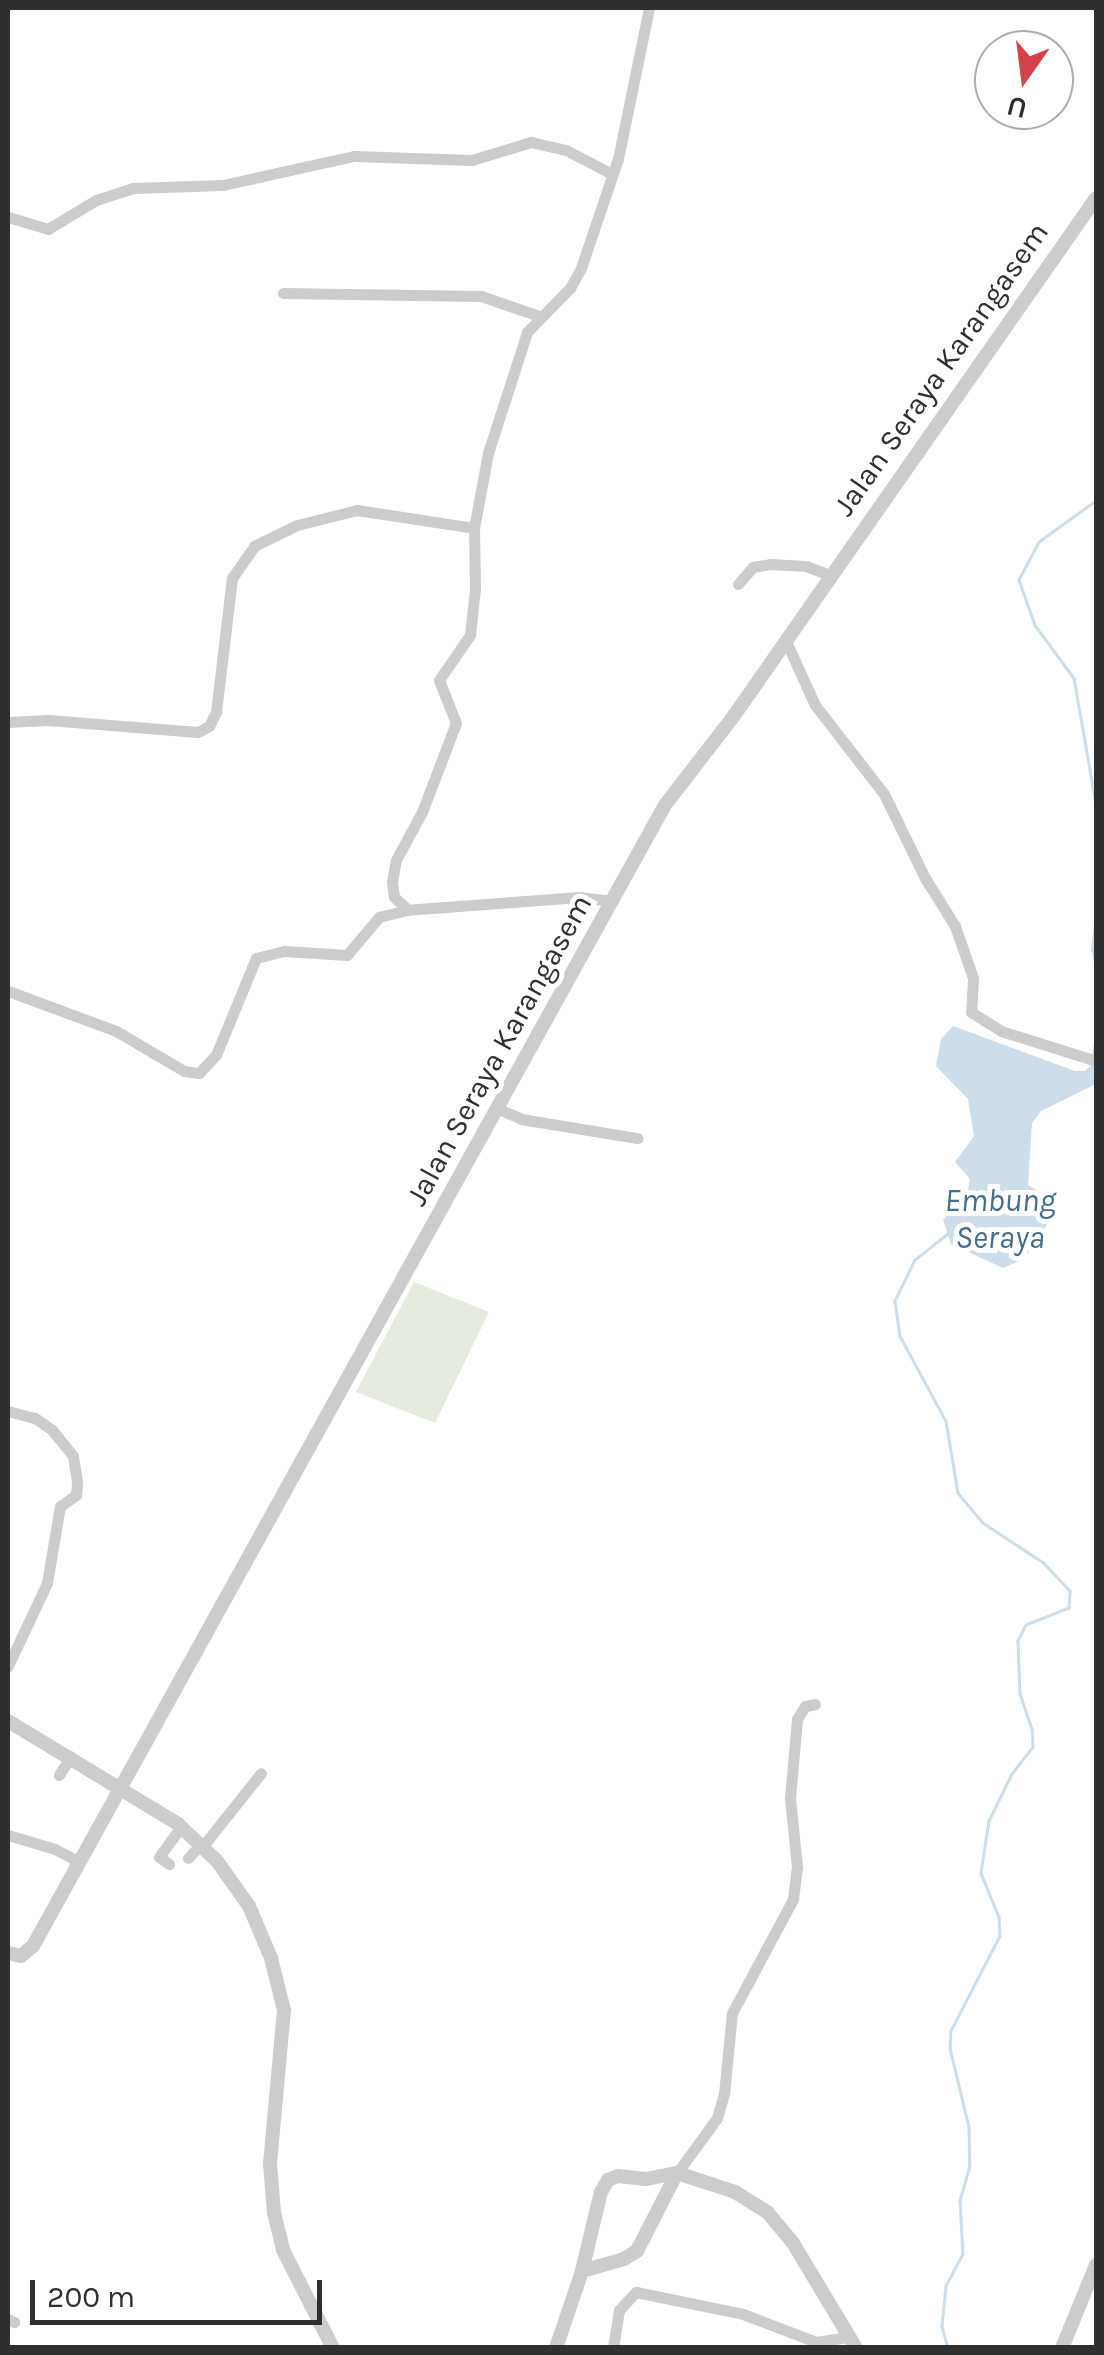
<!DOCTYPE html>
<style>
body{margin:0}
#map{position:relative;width:1104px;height:2355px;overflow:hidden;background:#fff;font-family:Karla,sans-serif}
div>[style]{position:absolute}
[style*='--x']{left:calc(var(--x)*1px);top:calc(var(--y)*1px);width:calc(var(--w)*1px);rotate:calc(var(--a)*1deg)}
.green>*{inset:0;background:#e5ebde}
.water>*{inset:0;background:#cddde9}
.stream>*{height:2.5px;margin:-1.25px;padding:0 1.25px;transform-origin:1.25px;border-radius:1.25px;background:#cddde9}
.minor>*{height:11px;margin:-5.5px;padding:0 5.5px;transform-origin:5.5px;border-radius:5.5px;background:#ccc}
.tertiary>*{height:14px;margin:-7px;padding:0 7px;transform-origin:7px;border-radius:7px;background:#ccc}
span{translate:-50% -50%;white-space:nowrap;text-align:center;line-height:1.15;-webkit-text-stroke:10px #fff;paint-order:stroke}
.street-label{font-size:30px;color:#2f2f2f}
.water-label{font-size:32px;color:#446d8a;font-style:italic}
.frame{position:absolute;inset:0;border:10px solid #2f2f2f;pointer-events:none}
.north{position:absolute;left:974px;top:30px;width:100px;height:100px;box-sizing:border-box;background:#fff;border:2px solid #acacac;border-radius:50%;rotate:194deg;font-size:28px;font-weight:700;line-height:40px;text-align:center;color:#2f2f2f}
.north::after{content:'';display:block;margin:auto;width:35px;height:45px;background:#d54248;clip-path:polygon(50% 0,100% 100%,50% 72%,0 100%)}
.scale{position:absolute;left:30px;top:2280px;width:292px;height:45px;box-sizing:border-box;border:5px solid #2f2f2f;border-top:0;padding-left:12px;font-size:30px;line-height:35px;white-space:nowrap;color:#2f2f2f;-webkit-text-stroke:8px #fff;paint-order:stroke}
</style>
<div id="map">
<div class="green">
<i style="clip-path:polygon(414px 1282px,489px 1312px,435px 1423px,356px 1392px)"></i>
</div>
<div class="water">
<i style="clip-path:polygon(953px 1026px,1075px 1071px,1085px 1071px,1096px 1061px,1096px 1084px,1041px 1111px,1032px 1123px,1028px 1185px,1046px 1196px,1053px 1213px,1035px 1246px,1019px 1261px,1003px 1268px,951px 1244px,943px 1220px,968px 1190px,970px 1179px,955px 1162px,974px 1136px,968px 1099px,936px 1066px,941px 1039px)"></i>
</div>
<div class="stream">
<i style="--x:1096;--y:501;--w:70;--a:144.3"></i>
<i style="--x:1039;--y:542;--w:43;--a:117.8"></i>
<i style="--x:1019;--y:580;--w:48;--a:70.4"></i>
<i style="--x:1035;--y:625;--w:66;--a:53.7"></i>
<i style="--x:1074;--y:678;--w:128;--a:80.1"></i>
<i style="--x:1096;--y:919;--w:31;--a:96"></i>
<i style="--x:1093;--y:950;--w:15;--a:79"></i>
<i style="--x:1093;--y:1054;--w:14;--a:-78"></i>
<i style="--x:948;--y:1234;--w:42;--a:141.8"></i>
<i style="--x:915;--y:1260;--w:46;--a:116"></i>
<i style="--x:895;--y:1301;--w:35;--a:82"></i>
<i style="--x:900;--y:1336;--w:97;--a:61.6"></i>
<i style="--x:946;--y:1421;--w:73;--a:80.5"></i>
<i style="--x:958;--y:1493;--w:38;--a:50"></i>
<i style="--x:982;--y:1522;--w:74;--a:33.5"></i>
<i style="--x:1044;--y:1563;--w:38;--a:47"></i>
<i style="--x:1070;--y:1591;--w:17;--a:93"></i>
<i style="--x:1069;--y:1608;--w:46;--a:158.4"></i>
<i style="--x:1026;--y:1625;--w:18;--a:117"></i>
<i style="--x:1018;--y:1641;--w:53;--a:87.8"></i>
<i style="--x:1020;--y:1694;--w:37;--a:71"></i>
<i style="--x:1032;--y:1729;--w:18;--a:87"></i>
<i style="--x:1033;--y:1747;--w:34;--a:128"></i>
<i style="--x:1012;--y:1774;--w:52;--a:116.1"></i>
<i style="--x:989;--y:1821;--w:53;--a:98.7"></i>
<i style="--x:981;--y:1873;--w:48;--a:67.8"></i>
<i style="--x:999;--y:1917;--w:19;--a:87"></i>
<i style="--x:1000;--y:1936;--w:107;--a:117.3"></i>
<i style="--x:951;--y:2031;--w:17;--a:93"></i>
<i style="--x:950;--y:2048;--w:81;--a:76.5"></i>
<i style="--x:969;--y:2127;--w:39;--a:89"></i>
<i style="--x:970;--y:2166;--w:36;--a:106"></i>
<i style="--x:960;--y:2201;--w:53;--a:86.8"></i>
<i style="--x:963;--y:2254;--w:36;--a:118"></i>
<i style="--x:946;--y:2286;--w:40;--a:95.7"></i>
<i style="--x:942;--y:2326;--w:23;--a:75"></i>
</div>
<div class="minor">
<i style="--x:8;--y:217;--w:42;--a:16.7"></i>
<i style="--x:48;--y:229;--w:56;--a:-31.1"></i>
<i style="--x:96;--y:200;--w:39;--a:-18"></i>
<i style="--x:133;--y:188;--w:90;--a:-1.9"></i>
<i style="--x:223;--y:185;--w:134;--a:-12.5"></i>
<i style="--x:354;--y:156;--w:118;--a:1.9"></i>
<i style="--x:472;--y:160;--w:62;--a:-17"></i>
<i style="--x:531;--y:142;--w:36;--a:13"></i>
<i style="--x:566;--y:150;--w:50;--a:27.6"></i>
<i style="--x:283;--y:293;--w:198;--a:0.9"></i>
<i style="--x:481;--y:296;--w:61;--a:19"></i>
<i style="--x:738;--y:584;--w:23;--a:-49"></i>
<i style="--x:753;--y:567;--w:17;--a:-10"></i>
<i style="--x:770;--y:564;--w:36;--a:3"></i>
<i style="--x:806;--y:566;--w:25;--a:21"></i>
<i style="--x:785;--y:639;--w:72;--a:65.6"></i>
<i style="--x:815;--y:705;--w:113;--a:52.2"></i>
<i style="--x:884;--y:794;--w:93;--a:64"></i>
<i style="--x:925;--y:878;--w:57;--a:58"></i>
<i style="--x:955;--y:926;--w:55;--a:70.9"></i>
<i style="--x:973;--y:978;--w:34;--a:93"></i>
<i style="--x:971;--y:1012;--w:36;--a:32"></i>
<i style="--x:1001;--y:1031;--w:100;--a:17.5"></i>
<i style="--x:8;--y:722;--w:40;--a:-2.9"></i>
<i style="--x:48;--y:720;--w:150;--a:4.6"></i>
<i style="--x:198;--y:732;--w:13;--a:-29"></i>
<i style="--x:209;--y:726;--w:16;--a:-63"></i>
<i style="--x:216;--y:712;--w:135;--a:-83.2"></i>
<i style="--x:232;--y:578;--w:39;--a:-55"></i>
<i style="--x:254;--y:546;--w:48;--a:-26"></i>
<i style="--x:297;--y:525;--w:62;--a:-14"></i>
<i style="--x:357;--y:510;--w:118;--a:8.7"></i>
<i style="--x:612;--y:901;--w:33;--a:-173"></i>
<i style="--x:579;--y:897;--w:171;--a:175.7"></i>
<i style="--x:408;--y:910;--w:19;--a:-137"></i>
<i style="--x:394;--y:897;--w:15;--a:-98"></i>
<i style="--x:392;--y:882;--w:22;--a:-80"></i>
<i style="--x:396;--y:860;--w:55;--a:-61.6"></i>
<i style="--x:422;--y:812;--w:95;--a:-69.1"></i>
<i style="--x:456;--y:723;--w:46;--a:-111.6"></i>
<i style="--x:439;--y:680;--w:55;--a:-55.4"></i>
<i style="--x:470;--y:635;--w:46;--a:-83.8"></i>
<i style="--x:475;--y:589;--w:61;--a:-90.9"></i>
<i style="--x:474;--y:528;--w:76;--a:-79.4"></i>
<i style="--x:488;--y:453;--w:127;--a:-72.1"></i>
<i style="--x:527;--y:332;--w:62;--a:-45.7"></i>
<i style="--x:570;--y:288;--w:23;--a:-61"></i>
<i style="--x:581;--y:268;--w:115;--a:-71.3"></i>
<i style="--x:618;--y:159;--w:154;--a:-78.4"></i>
<i style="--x:8;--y:991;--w:115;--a:20.3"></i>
<i style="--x:116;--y:1031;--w:79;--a:30.5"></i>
<i style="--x:184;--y:1071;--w:15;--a:8"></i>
<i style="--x:199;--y:1073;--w:25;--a:-47"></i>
<i style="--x:216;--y:1055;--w:105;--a:-67.6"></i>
<i style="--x:256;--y:958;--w:29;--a:-14"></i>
<i style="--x:284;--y:951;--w:63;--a:3.6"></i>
<i style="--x:347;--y:955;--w:50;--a:-49.9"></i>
<i style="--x:379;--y:917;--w:30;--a:-14"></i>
<i style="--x:499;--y:1109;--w:24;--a:24"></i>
<i style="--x:521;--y:1119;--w:118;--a:9.3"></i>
<i style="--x:8;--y:1411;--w:28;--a:15"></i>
<i style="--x:35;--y:1418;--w:21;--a:35"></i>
<i style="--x:52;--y:1430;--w:33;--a:51"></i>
<i style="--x:73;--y:1456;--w:26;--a:81"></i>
<i style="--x:77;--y:1482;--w:13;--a:94"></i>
<i style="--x:76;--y:1495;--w:19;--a:145"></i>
<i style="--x:60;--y:1506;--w:78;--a:99.6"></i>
<i style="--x:47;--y:1583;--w:92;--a:115.2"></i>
<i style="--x:59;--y:1775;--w:22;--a:-58"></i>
<i style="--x:8;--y:1835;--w:49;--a:16.6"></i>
<i style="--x:55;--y:1849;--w:27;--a:28"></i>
<i style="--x:203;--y:1846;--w:93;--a:-51.5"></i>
<i style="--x:188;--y:1858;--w:19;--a:-47"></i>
<i style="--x:169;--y:1864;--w:12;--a:-145"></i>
<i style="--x:159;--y:1857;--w:37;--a:-54"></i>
<i style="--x:677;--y:2173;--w:68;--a:-54"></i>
<i style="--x:717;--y:2118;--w:25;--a:-74"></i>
<i style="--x:724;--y:2094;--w:81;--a:-84.4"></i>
<i style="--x:732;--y:2013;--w:129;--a:-61.8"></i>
<i style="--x:793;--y:1899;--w:32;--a:-83"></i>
<i style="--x:797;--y:1867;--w:69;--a:-95.8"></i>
<i style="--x:790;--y:1798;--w:79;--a:-84.9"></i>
<i style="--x:797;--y:1719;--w:15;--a:-58"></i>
<i style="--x:805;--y:1706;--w:10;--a:-11"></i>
<i style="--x:8;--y:2319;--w:7;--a:27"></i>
<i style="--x:613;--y:2348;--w:38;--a:-81"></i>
<i style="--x:619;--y:2310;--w:25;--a:-47"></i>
<i style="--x:636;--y:2292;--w:109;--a:11.6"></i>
<i style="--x:743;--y:2314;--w:78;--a:21"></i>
<i style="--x:816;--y:2342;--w:31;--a:-9"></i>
</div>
<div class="tertiary">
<i style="--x:8;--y:1721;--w:199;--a:31.2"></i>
<i style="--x:178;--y:1824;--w:54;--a:43.5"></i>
<i style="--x:217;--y:1861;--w:55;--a:54.6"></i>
<i style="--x:249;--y:1906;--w:56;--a:67.1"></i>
<i style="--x:271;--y:1958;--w:54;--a:76"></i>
<i style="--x:284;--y:2010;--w:154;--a:95.2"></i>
<i style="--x:270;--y:2163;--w:50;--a:85.4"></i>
<i style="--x:274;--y:2213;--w:38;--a:76"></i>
<i style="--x:283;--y:2250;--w:110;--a:63"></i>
<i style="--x:8;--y:1953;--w:13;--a:13"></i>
<i style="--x:21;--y:1956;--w:16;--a:-40"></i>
<i style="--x:33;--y:1946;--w:1304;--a:-61.02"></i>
<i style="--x:665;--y:805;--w:111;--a:-52.3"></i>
<i style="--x:733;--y:717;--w:633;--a:-55.03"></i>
<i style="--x:582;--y:2271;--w:81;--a:-76.5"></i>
<i style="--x:601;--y:2192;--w:14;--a:-60"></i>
<i style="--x:608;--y:2180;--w:11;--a:-22"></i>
<i style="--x:618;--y:2176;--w:28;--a:6"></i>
<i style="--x:646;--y:2179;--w:32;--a:-11"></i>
<i style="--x:556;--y:2348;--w:81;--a:-71.3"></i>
<i style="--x:582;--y:2271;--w:44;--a:-15.9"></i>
<i style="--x:624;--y:2259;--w:15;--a:-32"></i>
<i style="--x:637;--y:2251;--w:88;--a:-62.9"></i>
<i style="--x:677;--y:2173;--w:61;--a:18.1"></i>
<i style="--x:735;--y:2192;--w:39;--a:32"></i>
<i style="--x:768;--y:2213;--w:39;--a:50"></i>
<i style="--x:793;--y:2243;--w:122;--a:59"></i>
<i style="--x:1062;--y:2348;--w:90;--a:-67.7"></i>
</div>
<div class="street-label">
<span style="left:941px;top:369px;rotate:-55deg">Jalan Seraya Karangasem</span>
<span style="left:499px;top:1050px;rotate:-61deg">Jalan Seraya Karangasem</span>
</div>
<div class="water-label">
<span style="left:1000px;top:1220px">Embung<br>Seraya</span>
</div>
<div class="frame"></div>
<div class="north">U</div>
<div class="scale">200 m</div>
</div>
